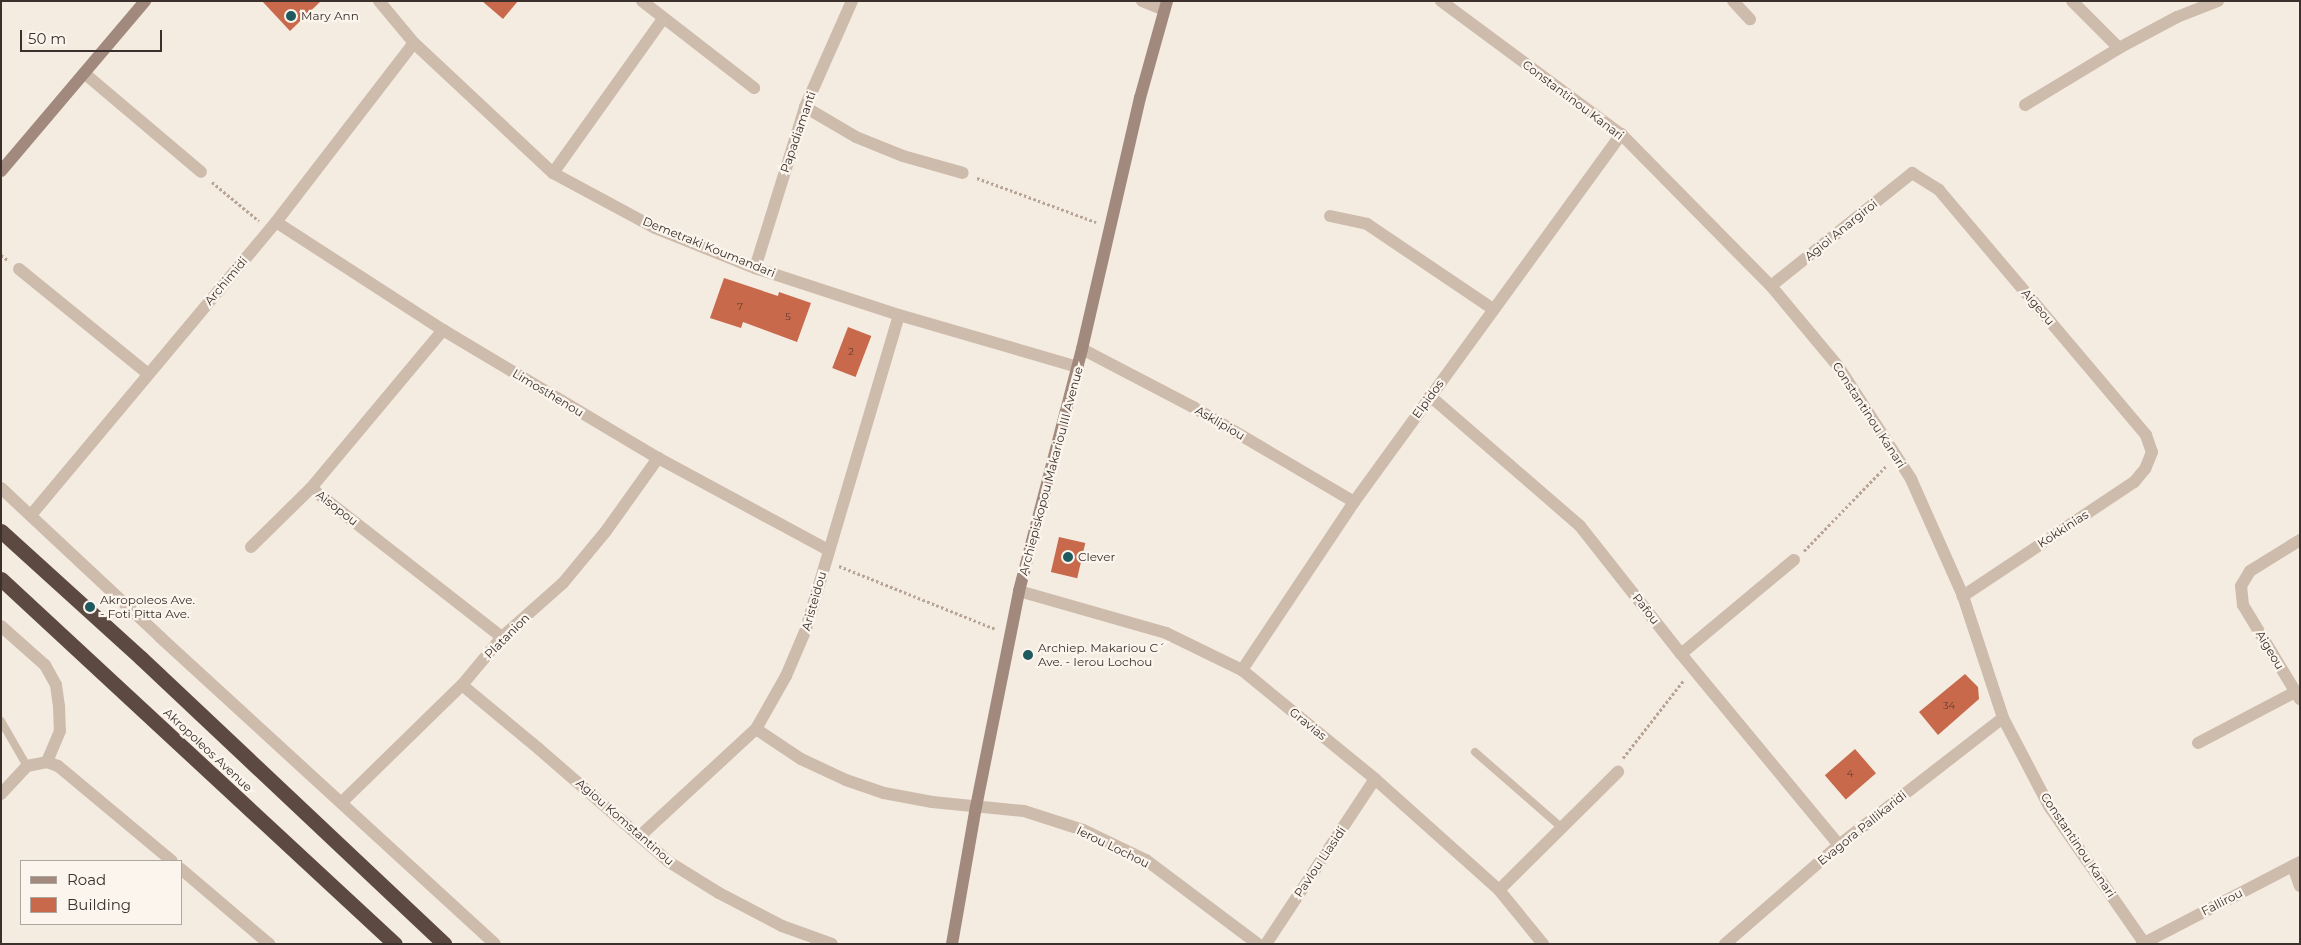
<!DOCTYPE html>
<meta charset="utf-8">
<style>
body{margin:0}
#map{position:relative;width:2301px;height:945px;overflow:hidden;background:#f4ebe1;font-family:Montserrat,sans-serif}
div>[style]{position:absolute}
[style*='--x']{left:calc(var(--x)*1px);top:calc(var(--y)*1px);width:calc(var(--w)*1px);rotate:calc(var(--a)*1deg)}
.building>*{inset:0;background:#c8694b;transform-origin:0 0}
.path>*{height:3px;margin-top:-1.5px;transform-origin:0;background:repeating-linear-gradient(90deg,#b9a596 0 2.5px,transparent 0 5px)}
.lane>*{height:8px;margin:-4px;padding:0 4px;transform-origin:4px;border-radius:4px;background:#cdbbac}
.street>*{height:12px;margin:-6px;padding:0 6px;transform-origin:6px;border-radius:6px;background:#cdbbac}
.secondary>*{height:12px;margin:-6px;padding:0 6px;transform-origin:6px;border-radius:6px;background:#a18a7d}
.highway>*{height:15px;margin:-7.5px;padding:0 7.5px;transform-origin:7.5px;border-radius:7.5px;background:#5c4a42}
.dots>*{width:14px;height:14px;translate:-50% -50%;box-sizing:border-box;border:2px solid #fbf5ee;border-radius:50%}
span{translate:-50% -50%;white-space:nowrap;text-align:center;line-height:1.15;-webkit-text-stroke:4.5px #fbf5ee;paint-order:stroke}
.number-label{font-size:10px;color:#5e3e33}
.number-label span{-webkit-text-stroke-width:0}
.poi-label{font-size:12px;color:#3b302b}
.left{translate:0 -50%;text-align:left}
.street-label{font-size:12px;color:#3b302b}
.frame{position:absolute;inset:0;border:2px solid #3b302b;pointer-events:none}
.legend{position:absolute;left:20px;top:860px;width:162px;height:65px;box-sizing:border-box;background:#fbf5ee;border:1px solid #aea6a0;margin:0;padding:6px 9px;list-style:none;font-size:15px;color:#3b302b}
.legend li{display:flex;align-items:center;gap:10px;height:25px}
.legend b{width:25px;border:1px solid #aea6a0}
.scale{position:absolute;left:20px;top:30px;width:142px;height:22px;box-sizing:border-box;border:2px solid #3b302b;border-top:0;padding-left:6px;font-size:15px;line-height:18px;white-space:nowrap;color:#3b302b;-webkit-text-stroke:4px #fbf5ee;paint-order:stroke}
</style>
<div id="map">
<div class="building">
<i style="clip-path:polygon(262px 1px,321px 1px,290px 31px)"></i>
<i style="clip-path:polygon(482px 1px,518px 1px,503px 19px)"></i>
<i style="clip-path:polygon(724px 278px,778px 296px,779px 292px,811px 303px,797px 342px,743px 322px,741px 328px,710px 318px)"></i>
<i style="left:848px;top:327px;width:25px;height:44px;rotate:21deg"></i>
<i style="left:1059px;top:537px;width:27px;height:36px;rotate:13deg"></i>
<i style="clip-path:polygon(1965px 674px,1978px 687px,1979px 699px,1938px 735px,1919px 712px)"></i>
<i style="left:1855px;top:749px;width:32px;height:40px;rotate:49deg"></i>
</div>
<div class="path">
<i style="--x:977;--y:178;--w:127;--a:20.3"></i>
<i style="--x:212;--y:182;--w:61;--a:39.7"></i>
<i style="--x:1;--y:255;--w:10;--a:37"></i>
<i style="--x:1804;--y:551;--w:118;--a:-46"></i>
<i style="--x:839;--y:566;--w:169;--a:21.9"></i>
<i style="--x:1623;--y:758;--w:99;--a:-52"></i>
</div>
<div class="lane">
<i style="--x:1;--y:721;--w:52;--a:60"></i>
<i style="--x:1475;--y:752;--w:114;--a:41.1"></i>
</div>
<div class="street">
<i style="--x:379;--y:1;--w:55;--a:50.2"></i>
<i style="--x:414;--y:43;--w:190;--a:43.1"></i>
<i style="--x:553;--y:173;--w:116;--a:28.3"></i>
<i style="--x:655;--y:228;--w:108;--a:21.8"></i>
<i style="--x:755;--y:268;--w:151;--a:18.1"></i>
<i style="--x:899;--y:315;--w:186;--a:16.2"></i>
<i style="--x:642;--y:1;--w:142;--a:37.8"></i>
<i style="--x:1142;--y:1;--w:24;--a:22"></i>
<i style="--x:1441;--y:1;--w:224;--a:36.5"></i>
<i style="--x:1621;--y:134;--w:214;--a:45.4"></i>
<i style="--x:1771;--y:286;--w:104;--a:50.1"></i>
<i style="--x:1838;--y:366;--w:135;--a:57.1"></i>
<i style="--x:1911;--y:479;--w:128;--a:66"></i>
<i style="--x:1963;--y:596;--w:128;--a:71.8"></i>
<i style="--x:2003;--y:718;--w:99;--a:62.4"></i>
<i style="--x:2049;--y:806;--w:168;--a:55.2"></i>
<i style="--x:1733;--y:1;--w:25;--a:47"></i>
<i style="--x:2072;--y:1;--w:66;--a:45"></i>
<i style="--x:84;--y:73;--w:153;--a:40.2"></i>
<i style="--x:2025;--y:105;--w:110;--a:-31.2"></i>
<i style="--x:2119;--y:48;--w:66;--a:-28.1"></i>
<i style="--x:2177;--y:17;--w:44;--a:-21.3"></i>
<i style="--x:805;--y:107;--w:59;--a:30.5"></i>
<i style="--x:856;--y:137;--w:51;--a:22"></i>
<i style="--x:903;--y:156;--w:62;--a:15.8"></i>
<i style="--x:553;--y:173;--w:189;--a:-54.5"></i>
<i style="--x:1330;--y:216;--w:38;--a:12"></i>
<i style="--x:1367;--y:224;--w:152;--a:34"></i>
<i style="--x:276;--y:222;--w:199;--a:32.9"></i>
<i style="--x:443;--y:330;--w:250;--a:30.8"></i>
<i style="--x:658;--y:458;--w:193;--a:28.4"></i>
<i style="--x:755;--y:268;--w:169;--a:-72.7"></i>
<i style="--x:805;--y:107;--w:116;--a:-66.1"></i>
<i style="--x:19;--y:269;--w:166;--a:39.1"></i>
<i style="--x:1771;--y:286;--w:181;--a:-38.7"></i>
<i style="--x:1912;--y:173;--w:32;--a:32"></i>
<i style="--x:1939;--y:190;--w:321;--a:49.8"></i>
<i style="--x:2146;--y:435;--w:18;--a:71"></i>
<i style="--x:2152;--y:452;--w:18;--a:112"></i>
<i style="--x:2145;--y:469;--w:17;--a:130"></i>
<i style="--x:2134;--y:482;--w:206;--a:146.3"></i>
<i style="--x:1082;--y:349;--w:125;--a:27.6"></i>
<i style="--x:1193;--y:407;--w:187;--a:30.5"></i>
<i style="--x:1430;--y:396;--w:198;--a:40.9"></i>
<i style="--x:1580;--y:526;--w:163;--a:51.7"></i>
<i style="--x:1681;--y:654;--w:248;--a:50.4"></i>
<i style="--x:1;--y:488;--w:218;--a:43.1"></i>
<i style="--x:160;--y:637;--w:454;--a:42.5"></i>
<i style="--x:311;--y:488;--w:242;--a:38"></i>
<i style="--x:31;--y:515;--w:382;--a:-50.1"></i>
<i style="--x:276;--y:222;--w:226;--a:-52.4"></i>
<i style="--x:2300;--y:540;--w:59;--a:148.2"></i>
<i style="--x:2250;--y:571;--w:17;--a:121"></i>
<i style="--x:2241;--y:586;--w:19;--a:84"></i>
<i style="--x:2243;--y:605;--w:110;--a:58.8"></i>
<i style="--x:251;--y:547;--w:84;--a:-44.5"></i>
<i style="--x:311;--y:488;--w:206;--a:-50.1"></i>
<i style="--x:1019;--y:591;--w:153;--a:15.9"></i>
<i style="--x:1166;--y:633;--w:85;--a:26"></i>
<i style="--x:1242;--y:670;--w:172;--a:39.3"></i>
<i style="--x:1375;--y:779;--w:166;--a:41.8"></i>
<i style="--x:1499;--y:890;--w:70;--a:50.8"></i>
<i style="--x:1;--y:626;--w:59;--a:41.6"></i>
<i style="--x:45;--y:665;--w:23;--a:61"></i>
<i style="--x:56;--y:685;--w:21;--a:82"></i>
<i style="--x:59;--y:706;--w:25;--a:88"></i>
<i style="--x:60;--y:731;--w:34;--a:113"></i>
<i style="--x:1681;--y:654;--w:147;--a:-39.8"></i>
<i style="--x:1242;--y:670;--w:202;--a:-56.3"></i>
<i style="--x:1354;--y:502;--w:455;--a:-54"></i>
<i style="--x:462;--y:685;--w:100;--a:39.7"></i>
<i style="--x:539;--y:749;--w:172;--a:41"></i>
<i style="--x:669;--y:862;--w:59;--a:31.8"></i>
<i style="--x:719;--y:893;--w:71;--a:27.6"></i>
<i style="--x:782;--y:926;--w:53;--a:19.8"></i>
<i style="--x:756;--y:729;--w:54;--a:33.7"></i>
<i style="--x:801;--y:759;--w:50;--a:25"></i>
<i style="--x:846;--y:780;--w:40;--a:18.9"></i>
<i style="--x:884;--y:793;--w:49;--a:10.6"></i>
<i style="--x:932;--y:802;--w:92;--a:5.6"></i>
<i style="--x:1024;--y:811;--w:62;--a:17.9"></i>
<i style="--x:1083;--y:830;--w:70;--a:25.5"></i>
<i style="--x:1146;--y:860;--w:140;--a:36.9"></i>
<i style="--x:2198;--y:743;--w:110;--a:-27.7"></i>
<i style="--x:1;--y:794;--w:38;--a:-47"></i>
<i style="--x:27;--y:766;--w:20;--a:-11"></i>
<i style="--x:47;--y:762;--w:12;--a:20"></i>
<i style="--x:58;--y:766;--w:148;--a:39.8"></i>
<i style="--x:342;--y:802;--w:168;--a:-44.3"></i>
<i style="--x:462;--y:685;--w:62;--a:-50.2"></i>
<i style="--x:502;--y:637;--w:81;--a:-41.5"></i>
<i style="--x:563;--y:583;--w:67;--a:-50.4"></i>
<i style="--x:606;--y:531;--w:90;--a:-54.5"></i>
<i style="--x:641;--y:835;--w:156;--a:-42.7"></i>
<i style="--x:756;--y:729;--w:61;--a:-60.5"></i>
<i style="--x:786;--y:676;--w:51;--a:-66.9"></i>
<i style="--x:806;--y:629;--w:327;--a:-73.5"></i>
<i style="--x:2293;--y:866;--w:21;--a:71"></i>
<i style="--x:181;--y:869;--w:116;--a:40.4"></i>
<i style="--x:1499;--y:890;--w:168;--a:-44.8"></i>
<i style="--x:1266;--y:944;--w:198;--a:-56.6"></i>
<i style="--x:1725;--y:944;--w:151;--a:-41"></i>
<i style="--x:1839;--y:845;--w:207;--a:-37.8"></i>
<i style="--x:2142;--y:944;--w:178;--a:-27.4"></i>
</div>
<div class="secondary">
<i style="--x:1;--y:171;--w:223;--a:-49.7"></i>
<i style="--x:952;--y:944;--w:139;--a:-80.1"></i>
<i style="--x:976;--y:807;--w:220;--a:-78.7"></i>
<i style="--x:1019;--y:591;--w:250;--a:-75.4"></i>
<i style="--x:1082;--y:349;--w:258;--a:-77"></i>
<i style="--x:1140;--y:98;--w:101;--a:-74.4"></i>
</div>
<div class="highway">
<i style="--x:1;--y:531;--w:189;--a:42.2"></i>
<i style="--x:141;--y:658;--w:417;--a:43.3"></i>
<i style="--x:1;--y:579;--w:537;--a:42.81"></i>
</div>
<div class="dots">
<i style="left:291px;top:16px;background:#1f5a5e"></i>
<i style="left:1068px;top:557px;background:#1f5a5e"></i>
<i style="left:90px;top:607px;background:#1f5a5e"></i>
<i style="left:1028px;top:655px;background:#1f5a5e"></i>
</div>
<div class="number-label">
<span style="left:740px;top:307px">7</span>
<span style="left:788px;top:317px">5</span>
<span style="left:851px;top:352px">2</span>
<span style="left:1949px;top:706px">34</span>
<span style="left:1850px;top:774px">4</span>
</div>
<div class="poi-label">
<span class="left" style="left:301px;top:16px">Mary Ann</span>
<span class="left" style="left:1078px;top:557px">Clever</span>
<span class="left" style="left:100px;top:607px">Akropoleos Ave.<br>- Foti Pitta Ave.</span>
<span class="left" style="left:1038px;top:655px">Archiep. Makariou C´<br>Ave. - Ierou Lochou</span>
</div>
<div class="street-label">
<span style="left:1573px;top:100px;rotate:37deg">Constantinou Kanari</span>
<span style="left:798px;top:132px;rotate:-71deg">Papadiamanti</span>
<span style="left:1841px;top:230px;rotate:-39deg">Agioi Anargiroi</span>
<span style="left:709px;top:247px;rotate:22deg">Demetraki Koumandari</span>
<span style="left:226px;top:281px;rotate:-50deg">Archimidi</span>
<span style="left:2038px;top:307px;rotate:50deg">Aigeou</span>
<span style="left:548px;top:393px;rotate:31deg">Limosthenou</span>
<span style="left:1428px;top:399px;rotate:-54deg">Elpidos</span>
<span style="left:1869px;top:415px;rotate:57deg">Constantinou Kanari</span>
<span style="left:1220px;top:423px;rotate:30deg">Asklipiou</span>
<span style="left:1051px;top:471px;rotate:-75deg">Archiepiskopou Makariou III Avenue</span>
<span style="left:337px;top:508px;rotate:38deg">Aisopou</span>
<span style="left:2063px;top:529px;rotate:-33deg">Kokkinias</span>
<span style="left:814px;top:601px;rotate:-74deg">Aristeidou</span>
<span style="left:1646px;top:609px;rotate:52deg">Pafou</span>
<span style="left:507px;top:636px;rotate:-45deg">Platanion</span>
<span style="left:2270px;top:650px;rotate:59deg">Aigeou</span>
<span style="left:1308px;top:724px;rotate:39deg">Gravias</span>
<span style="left:208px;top:750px;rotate:43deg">Akropoleos Avenue</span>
<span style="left:625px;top:822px;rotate:41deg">Agiou Komstantinou</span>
<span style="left:1862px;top:828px;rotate:-39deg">Evagora Pallikaridi</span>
<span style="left:2078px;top:845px;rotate:56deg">Constantinou Kanari</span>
<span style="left:1113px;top:847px;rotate:26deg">Ierou Lochou</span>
<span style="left:1320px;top:862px;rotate:-56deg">Pavlou Liasidi</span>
<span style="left:2222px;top:902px;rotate:-27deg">Fallirou</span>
</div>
<div class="frame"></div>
<ul class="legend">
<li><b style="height:6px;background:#a18a7d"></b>Road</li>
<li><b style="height:14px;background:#c8694b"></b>Building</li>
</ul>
<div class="scale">50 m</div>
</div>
